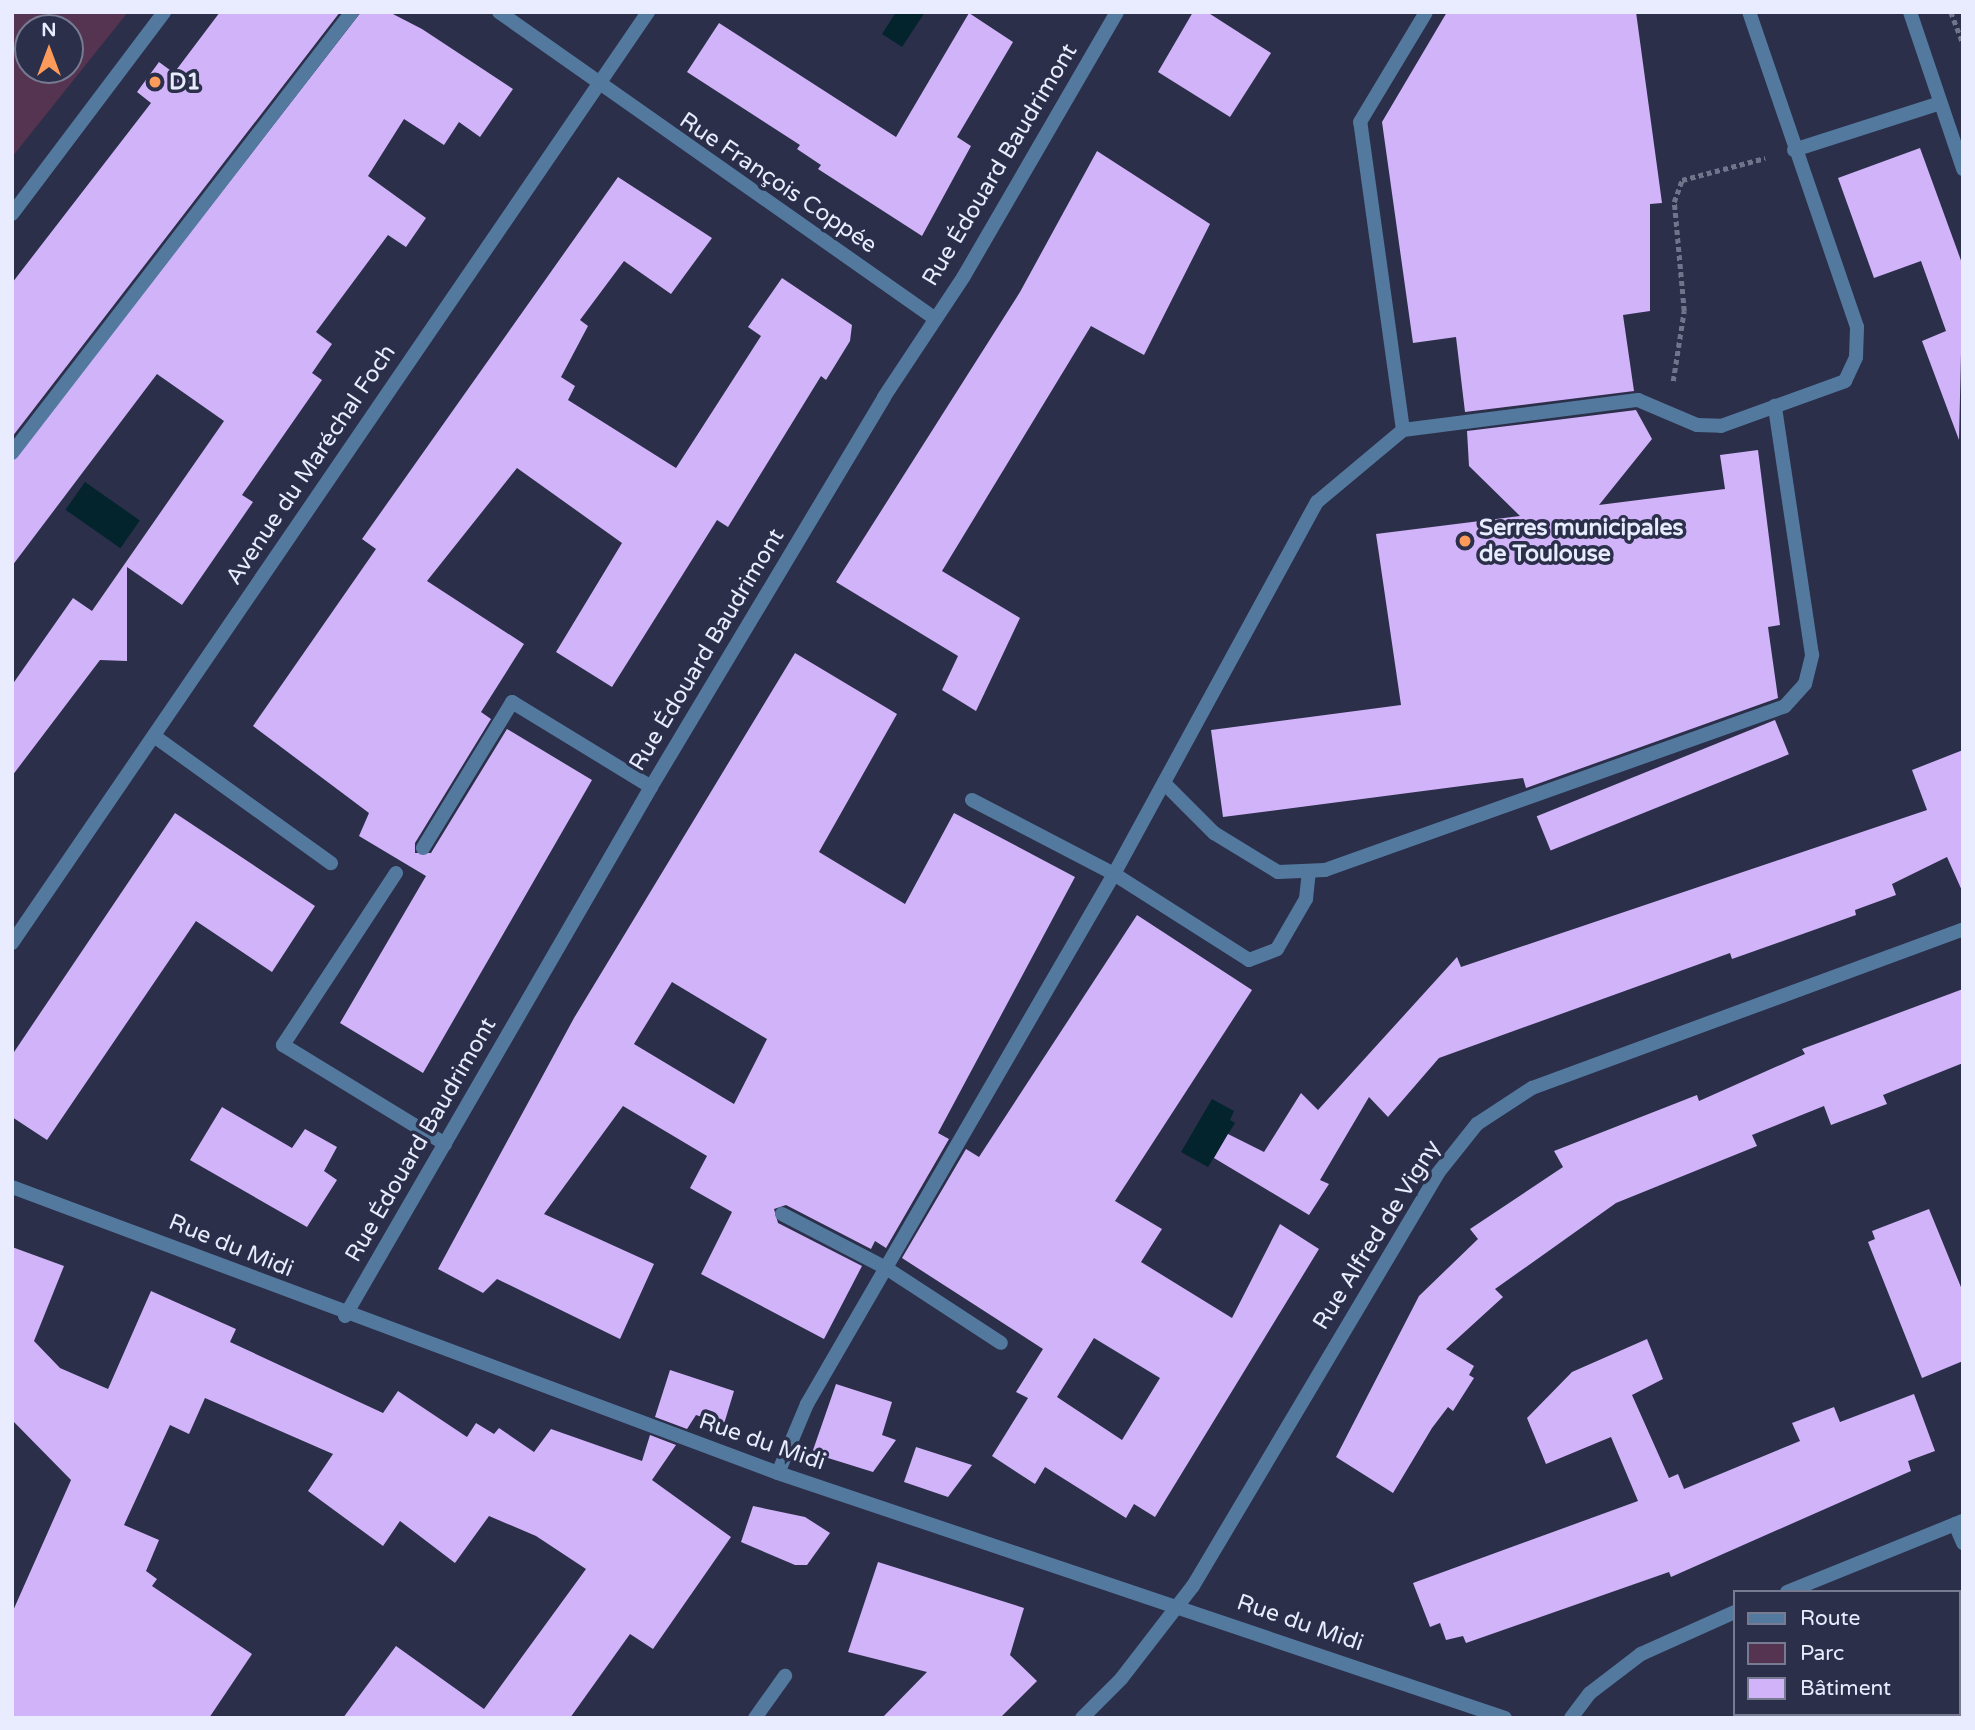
<!DOCTYPE html>
<meta charset="utf-8">
<style>
body{margin:0}
#map{position:relative;width:1975px;height:1730px;overflow:hidden;background:#2b2f4a;font-family:"Varela Round",sans-serif}
div>[style]{position:absolute}
[style*='--x']{left:calc(var(--x)*1px);top:calc(var(--y)*1px);width:calc(var(--w)*1px);rotate:calc(var(--a)*1deg)}
.green>*{inset:0;background:#543450}
.water>*{inset:0;background:#04242d;transform-origin:0 0}
.building>*{inset:0;background:#d1b3f9;transform-origin:0 0}
.path>*{height:4.5px;margin-top:-2.25px;transform-origin:0;background:repeating-linear-gradient(90deg,#71758c 0 5px,transparent 0 8.5px)}
.service>*{height:14px;margin:-7px;padding:0 7px;transform-origin:7px;border-radius:7px;background:#54799f}
.minor>*{height:14px;margin:-7px;padding:0 7px;transform-origin:7px;border-radius:7px;background:#54799f}
.dots>*{width:19px;height:19px;translate:-50% -50%;box-sizing:border-box;border:4px solid #2b2f4a;border-radius:50%}
span{translate:-50% -50%;white-space:nowrap;text-align:center;line-height:1.15;-webkit-text-stroke:7px #2b2f4a;paint-order:stroke}
.poi-label{font-size:23px;color:#e8ecfe;font-weight:700}
.left{translate:0 -50%;text-align:left}
.street-label{font-size:23px;color:#e8ecfe}
.frame{position:absolute;inset:0;border:14px solid #e8ecfe;pointer-events:none}
.legend{position:absolute;left:1733px;top:1590px;width:228px;height:126px;box-sizing:border-box;background:#2b2f4a;border:2px solid #777b92;margin:0;padding:9px 12px;list-style:none;font-size:21px;color:#e8ecfe}
.legend li{display:flex;align-items:center;gap:14px;height:35px}
.legend b{width:35px;border:2px solid #777b92}
.north{position:absolute;left:14px;top:14px;width:70px;height:70px;box-sizing:border-box;background:#2b2f4a;border:2px solid #777b92;border-radius:50%;rotate:0deg;font-size:19px;font-weight:700;line-height:28px;text-align:center;color:#e8ecfe}
.north::after{content:'';display:block;margin:auto;width:24px;height:32px;background:#ff9b5a;clip-path:polygon(50% 0,100% 100%,50% 72%,0 100%)}
</style>
<div id="map">
<div class="green">
<i style="clip-path:polygon(evenodd,12px 12px,128px 12px,12px 157px,12px 12px,28px 28px,70px 28px,70px 70px,28px 70px,28px 28px)"></i>
</div>
<div class="water">
<i style="clip-path:polygon(896px 12px,925px 12px,902px 47px,882px 34px)"></i>
<i style="left:85px;top:482px;width:67px;height:34px;rotate:35deg"></i>
<i style="clip-path:polygon(1212px 1099px,1234px 1111px,1230px 1120px,1235px 1123px,1208px 1167px,1181px 1152px)"></i>
</div>
<div class="building">
<i style="clip-path:polygon(220px 12px,340px 12px,12px 437px,12px 283px,151px 103px,137px 92px,159px 62px,174px 73px)"></i>
<i style="clip-path:polygon(361px 12px,389px 12px,422px 29px,513px 89px,480px 137px,459px 122px,444px 145px,404px 119px,368px 176px,426px 218px,406px 247px,388px 235px,316px 332px,332px 344px,312px 373px,322px 380px,242px 495px,253px 502px,182px 605px,127px 567px,127px 661px,100px 660px,12px 776px,12px 685px,73px 598px,92px 611px,224px 421px,157px 374px,12px 566px,12px 462px)"></i>
<i style="clip-path:polygon(1193px 12px,1207px 12px,1271px 53px,1230px 117px,1158px 72px)"></i>
<i style="clip-path:polygon(1447px 12px,1636px 12px,1662px 203px,1650px 204px,1650px 311px,1623px 315px,1634px 391px,1465px 412px,1456px 337px,1413px 343px,1382px 122px)"></i>
<i style="clip-path:polygon(969px 13px,1013px 42px,957px 137px,971px 146px,922px 236px,818px 169px,821px 165px,797px 149px,800px 145px,687px 72px,719px 23px,896px 137px)"></i>
<i style="clip-path:polygon(1920px 148px,1963px 266px,1959px 440px,1922px 341px,1946px 331px,1921px 261px,1874px 278px,1838px 178px)"></i>
<i style="clip-path:polygon(1097px 151px,1210px 224px,1144px 355px,1091px 326px,942px 571px,1020px 618px,976px 711px,942px 690px,958px 656px,836px 582px,1020px 292px)"></i>
<i style="clip-path:polygon(618px 177px,712px 238px,671px 294px,624px 261px,580px 320px,588px 326px,561px 377px,575px 386px,568px 400px,676px 468px,761px 336px,748px 327px,782px 278px,852px 325px,850px 341px,826px 380px,821px 376px,728px 527px,717px 520px,612px 687px,556px 652px,622px 543px,517px 468px,427px 581px,524px 644px,481px 712px,491px 719px,415px 843px,415px 853px,431px 853px,507px 729px,592px 780px,423px 1073px,340px 1023px,426px 876px,359px 836px,369px 813px,253px 726px,376px 549px,362px 539px)"></i>
<i style="clip-path:polygon(1636px 410px,1652px 439px,1599px 505px,1725px 489px,1720px 455px,1758px 450px,1780px 625px,1768px 627px,1778px 698px,1526px 788px,1523px 778px,1223px 817px,1211px 730px,1401px 705px,1376px 534px,1520px 516px,1469px 466px,1467px 431px)"></i>
<i style="clip-path:polygon(evenodd,795px 653px,897px 714px,819px 852px,905px 904px,954px 813px,1075px 877px,938px 1133px,949px 1139px,886px 1248px,875px 1241px,871px 1249px,786px 1205px,774px 1209px,778px 1223px,862px 1266px,824px 1339px,701px 1274px,732px 1212px,690px 1188px,707px 1156px,623px 1106px,544px 1214px,654px 1264px,620px 1339px,497px 1279px,483px 1293px,438px 1269px,574px 1018px,795px 653px,672px 982px,767px 1039px,734px 1104px,634px 1044px,672px 982px)"></i>
<i style="left:1775px;top:720px;width:37px;height:257px;rotate:68deg"></i>
<i style="clip-path:polygon(1963px 750px,1963px 893px,1947px 857px,1892px 884px,1896px 895px,1855px 910px,1856px 915px,1732px 959px,1730px 953px,1439px 1058px,1388px 1117px,1369px 1097px,1320px 1180px,1329px 1184px,1309px 1215px,1214px 1158px,1228px 1134px,1264px 1152px,1301px 1093px,1318px 1110px,1457px 957px,1461px 967px,1927px 810px,1912px 770px)"></i>
<i style="clip-path:polygon(175px 813px,315px 906px,272px 972px,196px 921px,47px 1140px,12px 1117px,12px 1055px)"></i>
<i style="clip-path:polygon(evenodd,1137px 915px,1252px 990px,1115px 1201px,1162px 1229px,1141px 1262px,1232px 1318px,1280px 1224px,1319px 1249px,1155px 1517px,1134px 1504px,1126px 1518px,1045px 1467px,1035px 1484px,992px 1456px,1028px 1398px,1016px 1392px,1043px 1349px,902px 1258px,966px 1149px,979px 1157px,1137px 915px,1094px 1338px,1160px 1378px,1122px 1440px,1057px 1397px,1094px 1338px)"></i>
<i style="clip-path:polygon(1963px 989px,1963px 1063px,1883px 1095px,1887px 1104px,1831px 1125px,1824px 1106px,1752px 1135px,1757px 1146px,1616px 1203px,1495px 1289px,1503px 1297px,1446px 1349px,1474px 1366px,1469px 1375px,1474px 1378px,1453px 1411px,1448px 1407px,1432px 1428px,1393px 1493px,1336px 1457px,1419px 1296px,1478px 1239px,1470px 1229px,1563px 1167px,1554px 1151px,1697px 1095px,1699px 1101px,1805px 1054px,1802px 1049px)"></i>
<i style="clip-path:polygon(222px 1107px,292px 1148px,305px 1129px,337px 1147px,324px 1171px,337px 1180px,307px 1227px,190px 1160px)"></i>
<i style="clip-path:polygon(1929px 1209px,1963px 1292px,1963px 1361px,1922px 1378px,1868px 1242px,1875px 1239px,1872px 1231px)"></i>
<i style="clip-path:polygon(12px 1247px,64px 1266px,34px 1341px,60px 1368px,108px 1389px,151px 1291px,236px 1329px,230px 1342px,383px 1413px,398px 1391px,467px 1437px,476px 1423px,494px 1434px,499px 1428px,534px 1452px,551px 1429px,642px 1461px,650px 1435px,676px 1445px,652px 1480px,731px 1537px,653px 1649px,630px 1634px,570px 1718px,343px 1718px,396px 1646px,484px 1709px,586px 1569px,536px 1536px,489px 1516px,455px 1563px,400px 1521px,383px 1546px,308px 1491px,333px 1454px,205px 1398px,189px 1434px,170px 1425px,124px 1525px,159px 1540px,146px 1571px,157px 1579px,152px 1586px,252px 1654px,209px 1718px,12px 1718px,12px 1613px,71px 1480px,12px 1420px)"></i>
<i style="clip-path:polygon(1647px 1339px,1663px 1379px,1632px 1395px,1669px 1478px,1678px 1474px,1684px 1489px,1800px 1441px,1792px 1423px,1834px 1407px,1840px 1422px,1914px 1394px,1935px 1451px,1908px 1461px,1911px 1471px,1671px 1577px,1669px 1572px,1466px 1643px,1463px 1636px,1446px 1640px,1440px 1623px,1430px 1627px,1413px 1583px,1638px 1501px,1611px 1437px,1546px 1464px,1527px 1418px,1572px 1372px)"></i>
<i style="clip-path:polygon(670px 1370px,734px 1391px,724px 1424px,696px 1415px,687px 1429px,655px 1417px)"></i>
<i style="clip-path:polygon(836px 1384px,892px 1402px,882px 1435px,896px 1440px,873px 1472px,812px 1453px)"></i>
<i style="clip-path:polygon(916px 1447px,972px 1465px,948px 1497px,904px 1482px)"></i>
<i style="clip-path:polygon(753px 1506px,805px 1517px,830px 1533px,807px 1565px,795px 1565px,741px 1542px)"></i>
<i style="clip-path:polygon(878px 1562px,1024px 1608px,1010px 1655px,1037px 1681px,1000px 1718px,882px 1718px,927px 1672px,848px 1652px)"></i>
</div>
<div class="path">
<i style="--x:1951;--y:12;--w:34;--a:69"></i>
<i style="--x:1673;--y:381;--w:71;--a:-81.1"></i>
<i style="--x:1684;--y:311;--w:109;--a:-95.2"></i>
<i style="--x:1674;--y:202;--w:23;--a:-70"></i>
<i style="--x:1682;--y:180;--w:86;--a:-14.8"></i>
</div>
<div class="service">
<i style="--x:1794;--y:150;--w:153;--a:-17.8"></i>
<i style="--x:12;--y:214;--w:253;--a:-53"></i>
<i style="--x:1403;--y:430;--w:311;--a:-97.9"></i>
<i style="--x:1360;--y:122;--w:128;--a:-59"></i>
<i style="--x:12;--y:453;--w:557;--a:-52.37"></i>
<i style="--x:154;--y:736;--w:218;--a:35.7"></i>
<i style="--x:1164;--y:783;--w:71;--a:45"></i>
<i style="--x:1214;--y:833;--w:75;--a:31.4"></i>
<i style="--x:1278;--y:872;--w:47;--a:-2.4"></i>
<i style="--x:1325;--y:870;--w:488;--a:-19.6"></i>
<i style="--x:1785;--y:706;--w:30;--a:-48"></i>
<i style="--x:1805;--y:684;--w:30;--a:-76"></i>
<i style="--x:1812;--y:655;--w:252;--a:-98.5"></i>
<i style="--x:972;--y:800;--w:160;--a:27.5"></i>
<i style="--x:1114;--y:874;--w:160;--a:32.5"></i>
<i style="--x:1249;--y:960;--w:30;--a:-21"></i>
<i style="--x:1277;--y:949;--w:58;--a:-59.9"></i>
<i style="--x:1306;--y:899;--w:28;--a:-84"></i>
<i style="--x:423;--y:848;--w:171;--a:-58.6"></i>
<i style="--x:512;--y:702;--w:163;--a:31.4"></i>
<i style="--x:396;--y:873;--w:206;--a:123.3"></i>
<i style="--x:283;--y:1045;--w:190;--a:31.4"></i>
<i style="--x:782;--y:1214;--w:117;--a:27.4"></i>
<i style="--x:886;--y:1268;--w:137;--a:33.1"></i>
<i style="--x:778;--y:1473;--w:75;--a:-67.2"></i>
<i style="--x:807;--y:1404;--w:612;--a:-59.92"></i>
<i style="--x:1114;--y:874;--w:424;--a:-61.4"></i>
<i style="--x:1317;--y:502;--w:112;--a:-39.9"></i>
<i style="--x:1403;--y:430;--w:237;--a:-7.3"></i>
<i style="--x:1638;--y:400;--w:64;--a:23"></i>
<i style="--x:1697;--y:425;--w:24;--a:2"></i>
<i style="--x:1721;--y:426;--w:132;--a:-19.9"></i>
<i style="--x:1845;--y:381;--w:26;--a:-65"></i>
<i style="--x:1856;--y:357;--w:30;--a:-88"></i>
<i style="--x:1857;--y:327;--w:333;--a:-108.9"></i>
<i style="--x:1955;--y:1524;--w:21;--a:67"></i>
<i style="--x:755;--y:1718;--w:52;--a:-54.5"></i>
</div>
<div class="minor">
<i style="--x:499;--y:12;--w:532;--a:35.12"></i>
<i style="--x:1910;--y:12;--w:166;--a:71.3"></i>
<i style="--x:12;--y:943;--w:1128;--a:-55.66"></i>
<i style="--x:12;--y:1187;--w:818;--a:20.47"></i>
<i style="--x:778;--y:1473;--w:767;--a:18.62"></i>
<i style="--x:345;--y:1316;--w:611;--a:-59.95"></i>
<i style="--x:651;--y:787;--w:454;--a:-59.1"></i>
<i style="--x:884;--y:397;--w:145;--a:-56.5"></i>
<i style="--x:964;--y:276;--w:305;--a:-59.9"></i>
<i style="--x:1787;--y:1592;--w:190;--a:-22"></i>
<i style="--x:1082;--y:1718;--w:55;--a:-45"></i>
<i style="--x:1121;--y:1679;--w:118;--a:-52.3"></i>
<i style="--x:1193;--y:1586;--w:480;--a:-59.3"></i>
<i style="--x:1438;--y:1173;--w:63;--a:-51.5"></i>
<i style="--x:1477;--y:1124;--w:66;--a:-33.2"></i>
<i style="--x:1532;--y:1088;--w:459;--a:-20.2"></i>
<i style="--x:1571;--y:1718;--w:31;--a:-53"></i>
<i style="--x:1590;--y:1693;--w:64;--a:-37.4"></i>
<i style="--x:1641;--y:1654;--w:103;--a:-24.1"></i>
</div>
<div class="dots">
<i style="left:155px;top:82px;background:#ff9b5a"></i>
<i style="left:1465px;top:541px;background:#ff9b5a"></i>
</div>
<div class="poi-label">
<span class="left" style="left:169px;top:82px">D1</span>
<span class="left" style="left:1479px;top:541px">Serres municipales<br>de Toulouse</span>
</div>
<div class="street-label">
<span style="left:1000px;top:165px;rotate:-59deg">Rue Édouard Baudrimont</span>
<span style="left:778px;top:183px;rotate:34deg">Rue François Coppée</span>
<span style="left:311px;top:465px;rotate:-56deg">Avenue du Maréchal Foch</span>
<span style="left:707px;top:650px;rotate:-59deg">Rue Édouard Baudrimont</span>
<span style="left:421px;top:1140px;rotate:-60deg">Rue Édouard Baudrimont</span>
<span style="left:1377px;top:1235px;rotate:-58deg">Rue Alfred de Vigny</span>
<span style="left:231px;top:1246px;rotate:22deg">Rue du Midi</span>
<span style="left:762px;top:1442px;rotate:19deg">Rue du Midi</span>
<span style="left:1300px;top:1623px;rotate:19deg">Rue du Midi</span>
</div>
<div class="frame"></div>
<ul class="legend">
<li><b style="height:9px;background:#54799f"></b>Route</li>
<li><b style="height:19px;background:#543450"></b>Parc</li>
<li><b style="height:19px;background:#d1b3f9"></b>Bâtiment</li>
</ul>
<div class="north">N</div>
</div>
